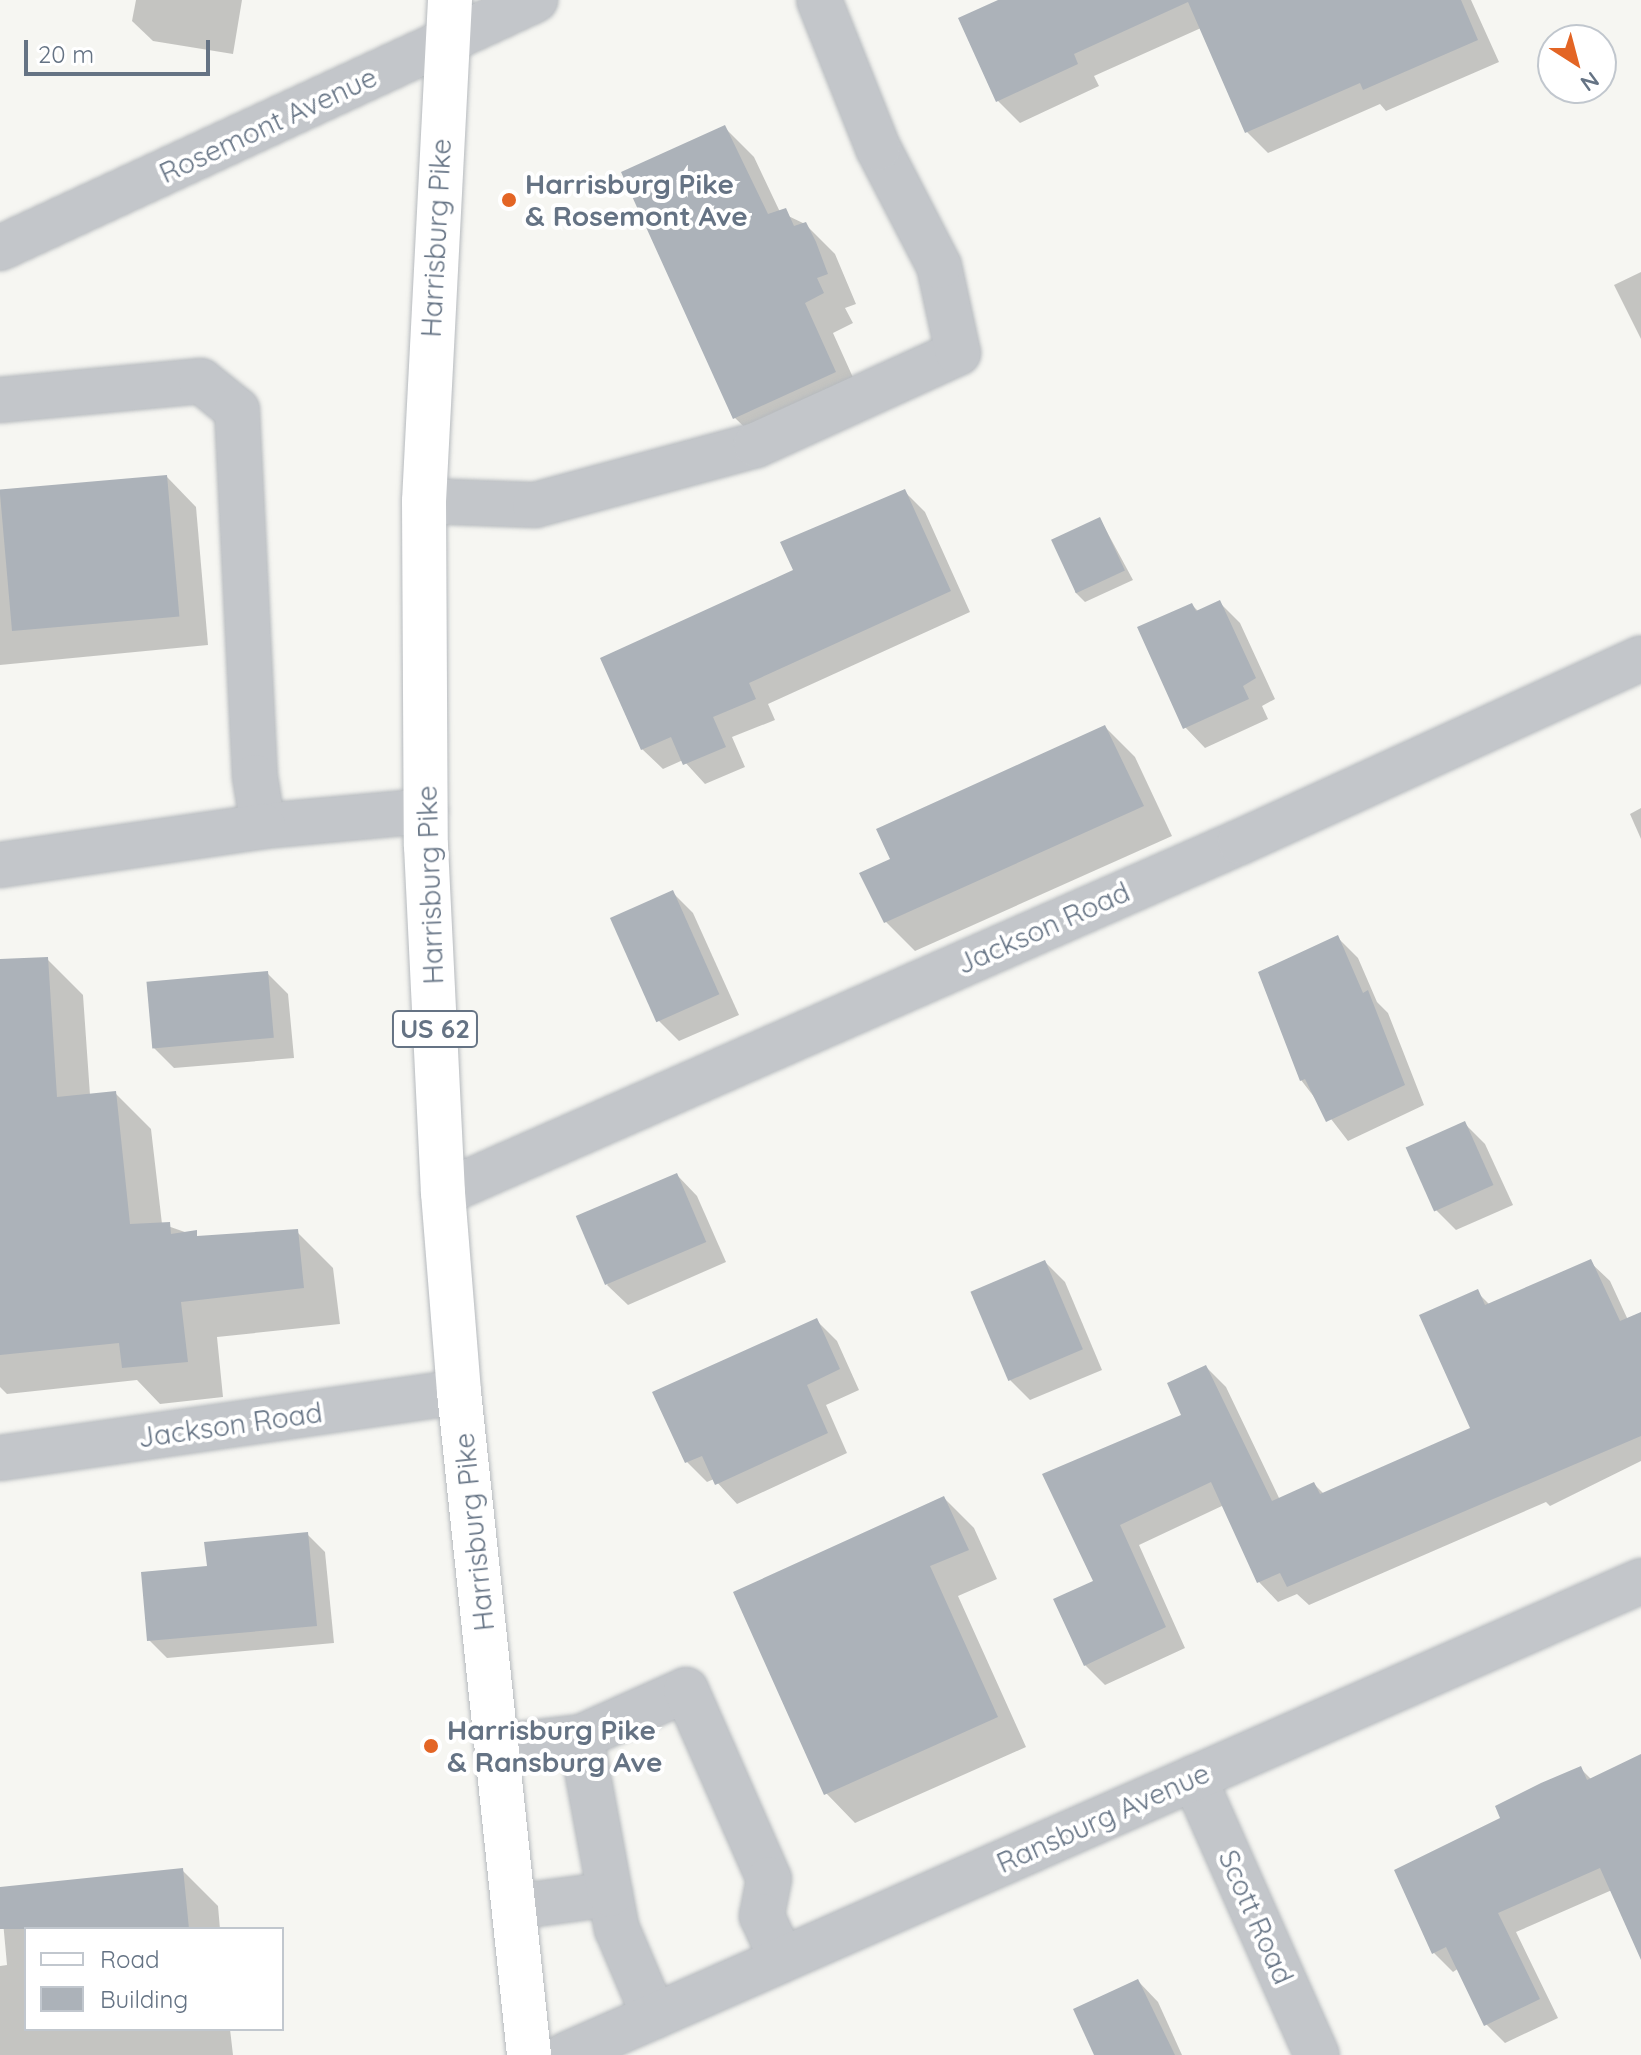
<!DOCTYPE html>
<style>
body{margin:0}
#map{position:relative;width:1641px;height:2055px;overflow:hidden;background:#f6f6f2;font-family:Quicksand,sans-serif}
div>[style]{position:absolute}
[style*='--x']{left:calc(var(--x)*1px);top:calc(var(--y)*1px);width:calc(var(--w)*1px);rotate:calc(var(--a)*1deg)}
.shadow>*{inset:0;background:#0003}
.building>*{inset:0;background:#acb2b9;transform-origin:0 0}
.roads{filter:drop-shadow(0 0 2px #b6babe) drop-shadow(0 0 2px #b6babe)}
.minor>*{height:44px;margin:-22px;padding:0 22px;transform-origin:22px;border-radius:22px;background:#c3c6ca}
.major>*{height:44px;margin:-22px;padding:0 22px;transform-origin:22px;border-radius:22px;background:#fff}
.dots>*{width:22px;height:22px;translate:-50% -50%;box-sizing:border-box;border:4px solid #fff;border-radius:50%}
span{translate:-50% -50%;white-space:nowrap;text-align:center;line-height:1.15;-webkit-text-stroke:8px #fff;paint-order:stroke}
.shield-label span{padding:2px 6px;background:#fff;border:2px solid;border-radius:6px;-webkit-text-stroke-width:0}
.shield-label{font-size:26px;color:#657384;font-weight:700}
.street-label{font-size:28px;color:#657384}
.poi-label{font-size:28px;color:#657384;font-weight:700}
.left{translate:0 -50%;text-align:left}
.legend{position:absolute;left:24px;top:1927px;width:260px;height:104px;box-sizing:border-box;background:#fff;border:2px solid #c1c7ce;margin:0;padding:10px 14px;list-style:none;font-size:24px;color:#657384}
.legend li{display:flex;align-items:center;gap:16px;height:40px}
.legend b{width:40px;border:2px solid #c1c7ce}
.north{position:absolute;left:1537px;top:24px;width:80px;height:80px;box-sizing:border-box;background:#fff;border:2px solid #c1c7ce;border-radius:50%;rotate:144deg;font-size:22px;font-weight:700;line-height:32px;text-align:center;color:#657384}
.north::after{content:'';display:block;margin:auto;width:28px;height:36px;background:#e36525;clip-path:polygon(50% 0,100% 100%,50% 72%,0 100%)}
.scale{position:absolute;left:24px;top:40px;width:186px;height:36px;box-sizing:border-box;border:4px solid #657384;border-top:0;padding-left:10px;font-size:24px;line-height:28px;white-space:nowrap;color:#657384;-webkit-text-stroke:6px #fff;paint-order:stroke}
</style>
<div id="map">
<div class="shadow">
<i style="clip-path:polygon(136px 0,242px 0,233px 54px,153px 41px,132px 21px)"></i>
<i style="clip-path:polygon(1003px 0,1471px 0,1499px 62px,1386px 111px,1380px 104px,1268px 153px,1247px 132px,1201px 28px,1094px 76px,1099px 86px,1020px 123px,998px 101px)"></i>
<i style="clip-path:polygon(724px 127px,754px 157px,780px 212px,805px 224px,835px 254px,856px 304px,845px 308px,853px 323px,833px 333px,864px 402px,765px 447px,735px 418px)"></i>
<i style="clip-path:polygon(1641px 272px,1641px 339px,1614px 285px)"></i>
<i style="clip-path:polygon(167px 477px,196px 507px,208px 645px,0 665px,0 493px)"></i>
<i style="clip-path:polygon(905px 492px,925px 512px,970px 612px,768px 704px,775px 720px,732px 737px,745px 767px,705px 784px,683px 760px,663px 769px,642px 749px,795px 571px)"></i>
<i style="clip-path:polygon(1100px 519px,1133px 580px,1085px 602px,1075px 592px)"></i>
<i style="clip-path:polygon(1220px 603px,1240px 623px,1275px 699px,1262px 706px,1268px 719px,1205px 748px,1185px 727px,1192px 605px,1199px 612px)"></i>
<i style="clip-path:polygon(1105px 727px,1135px 757px,1172px 836px,915px 951px,886px 922px,892px 860px)"></i>
<i style="clip-path:polygon(1641px 808px,1641px 839px,1630px 814px)"></i>
<i style="clip-path:polygon(672px 892px,693px 913px,739px 1015px,679px 1041px,659px 1021px)"></i>
<i style="clip-path:polygon(1337px 937px,1358px 958px,1377px 1002px,1388px 1013px,1424px 1105px,1348px 1141px,1301px 1080px)"></i>
<i style="clip-path:polygon(47px 959px,83px 995px,90px 1095px,115px 1093px,151px 1129px,162px 1224px,202px 1238px,297px 1232px,333px 1268px,340px 1324px,217px 1337px,223px 1397px,160px 1404px,137px 1380px,7px 1394px,0 1387px,0 961px)"></i>
<i style="clip-path:polygon(267px 973px,288px 994px,294px 1058px,174px 1068px,154px 1048px)"></i>
<i style="clip-path:polygon(1465px 1124px,1485px 1144px,1513px 1205px,1456px 1230px,1436px 1210px)"></i>
<i style="clip-path:polygon(677px 1175px,697px 1196px,726px 1262px,628px 1305px,607px 1285px)"></i>
<i style="clip-path:polygon(1045px 1262px,1065px 1282px,1102px 1370px,1030px 1400px,1010px 1380px)"></i>
<i style="clip-path:polygon(1590px 1262px,1610px 1281px,1628px 1320px,1641px 1314px,1641px 1461px,1550px 1506px,1546px 1502px,1309px 1605px,1297px 1594px,1278px 1602px,1259px 1582px,1224px 1505px,1139px 1545px,1185px 1648px,1105px 1685px,1085px 1665px,1096px 1582px,1045px 1475px,1184px 1416px,1206px 1367px,1226px 1387px,1280px 1500px,1314px 1484px,1325px 1495px,1472px 1429px,1477px 1292px,1490px 1305px)"></i>
<i style="clip-path:polygon(817px 1321px,837px 1341px,859px 1390px,826px 1405px,847px 1453px,737px 1504px,714px 1479px,707px 1482px,687px 1462px)"></i>
<i style="clip-path:polygon(944px 1498px,974px 1528px,997px 1579px,958px 1596px,1026px 1747px,855px 1823px,826px 1793px)"></i>
<i style="clip-path:polygon(307px 1534px,325px 1552px,334px 1643px,167px 1658px,149px 1640px,209px 1568px)"></i>
<i style="clip-path:polygon(1641px 1758px,1641px 1953px,1612px 1890px,1516px 1932px,1558px 2018px,1505px 2043px,1486px 2024px,1459px 1968px,1453px 1972px,1434px 1953px,1503px 1819px,1580px 1768px,1592px 1780px)"></i>
<i style="clip-path:polygon(182px 1870px,218px 1906px,220px 1929px,26px 1929px,26px 2029px,230px 2029px,233px 2055px,0 2055px,0 1966px,7px 1965px,0 1889px)"></i>
<i style="clip-path:polygon(1138px 1981px,1158px 2002px,1182px 2055px,1095px 2055px)"></i>
</div>
<div class="building">
<i style="clip-path:polygon(998px 0,1461px 0,1478px 40px,1363px 90px,1360px 83px,1245px 133px,1188px 2px,1074px 54px,1078px 64px,996px 102px,958px 18px)"></i>
<i style="clip-path:polygon(725px 125px,768px 214px,786px 208px,794px 226px,806px 222px,816px 242px,828px 274px,817px 278px,824px 293px,805px 303px,836px 372px,733px 419px,621px 172px)"></i>
<i style="left:167px;top:475px;width:142px;height:168px;rotate:85deg"></i>
<i style="clip-path:polygon(905px 489px,951px 591px,749px 683px,756px 699px,713px 717px,726px 747px,683px 765px,671px 737px,641px 750px,600px 658px,793px 570px,780px 542px)"></i>
<i style="left:1100px;top:517px;width:59px;height:54px;rotate:65deg"></i>
<i style="clip-path:polygon(1220px 600px,1256px 678px,1243px 686px,1249px 699px,1183px 729px,1137px 627px,1192px 603px,1196px 611px)"></i>
<i style="clip-path:polygon(1105px 725px,1144px 806px,884px 923px,859px 873px,890px 859px,876px 829px)"></i>
<i style="left:673px;top:890px;width:114px;height:69px;rotate:66deg"></i>
<i style="clip-path:polygon(1338px 935px,1363px 993px,1368px 990px,1405px 1085px,1326px 1122px,1305px 1079px,1300px 1081px,1258px 972px)"></i>
<i style="clip-path:polygon(48px 957px,57px 1097px,116px 1091px,130px 1224px,170px 1222px,171px 1234px,197px 1230px,197px 1236px,298px 1229px,304px 1288px,181px 1302px,188px 1362px,122px 1368px,119px 1343px,0 1355px,0 959px)"></i>
<i style="left:268px;top:971px;width:67px;height:122px;rotate:85deg"></i>
<i style="left:1465px;top:1121px;width:70px;height:65px;rotate:66deg"></i>
<i style="left:677px;top:1173px;width:75px;height:110px;rotate:67deg"></i>
<i style="clip-path:polygon(1591px 1259px,1620px 1321px,1641px 1312px,1641px 1436px,1287px 1587px,1280px 1573px,1257px 1583px,1211px 1482px,1120px 1525px,1166px 1627px,1084px 1666px,1053px 1599px,1093px 1581px,1042px 1474px,1181px 1415px,1167px 1383px,1206px 1365px,1272px 1501px,1314px 1482px,1320px 1494px,1470px 1428px,1419px 1315px,1478px 1289px,1485px 1305px)"></i>
<i style="left:1045px;top:1260px;width:97px;height:81px;rotate:67deg"></i>
<i style="clip-path:polygon(817px 1318px,840px 1369px,807px 1385px,828px 1433px,715px 1485px,702px 1456px,685px 1463px,652px 1392px)"></i>
<i style="clip-path:polygon(944px 1496px,969px 1550px,930px 1566px,998px 1717px,824px 1795px,733px 1592px)"></i>
<i style="clip-path:polygon(308px 1532px,317px 1626px,147px 1641px,141px 1572px,207px 1566px,204px 1542px)"></i>
<i style="clip-path:polygon(1641px 1754px,1641px 1960px,1600px 1868px,1498px 1913px,1540px 1999px,1484px 2026px,1446px 1947px,1432px 1954px,1394px 1870px,1500px 1818px,1495px 1806px,1541px 1783px,1581px 1766px,1587px 1780px)"></i>
<i style="clip-path:polygon(183px 1868px,189px 1929px,0 1929px,0 1887px)"></i>
<i style="clip-path:polygon(1138px 1979px,1175px 2055px,1094px 2055px,1073px 2009px)"></i>
</div>
<div class="roads">
<div class="minor">
<i style="--x:0;--y:248;--w:590;--a:-24.87"></i>
<i style="--x:0;--y:400;--w:202;--a:-5.4"></i>
<i style="--x:201;--y:381;--w:46;--a:38.9"></i>
<i style="--x:237;--y:410;--w:367;--a:87.2"></i>
<i style="--x:255;--y:777;--w:50;--a:80.7"></i>
<i style="--x:263;--y:826;--w:164;--a:-5.3"></i>
<i style="--x:424;--y:501;--w:111;--a:2.1"></i>
<i style="--x:535;--y:505;--w:229;--a:-15.2"></i>
<i style="--x:756;--y:445;--w:222;--a:-24.5"></i>
<i style="--x:958;--y:353;--w:89;--a:-102.3"></i>
<i style="--x:939;--y:266;--w:133;--a:-117.3"></i>
<i style="--x:878;--y:148;--w:159;--a:-111.7"></i>
<i style="--x:0;--y:865;--w:266;--a:-8.4"></i>
<i style="--x:443;--y:1193;--w:871;--a:-23.77"></i>
<i style="--x:1240;--y:842;--w:441;--a:-24.6"></i>
<i style="--x:0;--y:1458;--w:464;--a:-8.2"></i>
<i style="--x:497;--y:1747;--w:85;--a:-6.8"></i>
<i style="--x:1194;--y:1778;--w:303;--a:66.1"></i>
<i style="--x:610;--y:1894;--w:36;--a:79"></i>
<i style="--x:617;--y:1929;--w:95;--a:67"></i>
<i style="--x:514;--y:1907;--w:97;--a:-7.7"></i>
<i style="--x:610;--y:1894;--w:160;--a:-100.5"></i>
<i style="--x:581;--y:1737;--w:115;--a:-24.1"></i>
<i style="--x:686;--y:1690;--w:206;--a:66.3"></i>
<i style="--x:769;--y:1879;--w:38;--a:101"></i>
<i style="--x:762;--y:1916;--w:48;--a:65.6"></i>
<i style="--x:566;--y:2055;--w:1175;--a:-23.79"></i>
</div>
<div class="major">
<i style="--x:450;--y:0;--w:502;--a:92.97"></i>
<i style="--x:424;--y:501;--w:345;--a:89.7"></i>
<i style="--x:426;--y:846;--w:347;--a:87.2"></i>
<i style="--x:443;--y:1193;--w:200;--a:85.4"></i>
<i style="--x:459;--y:1392;--w:667;--a:83.97"></i>
</div>
</div>
<div class="dots">
<i style="left:509px;top:200px;background:#e36525"></i>
<i style="left:431px;top:1746px;background:#e36525"></i>
</div>
<div class="shield-label">
<span style="left:435px;top:1029px">US 62</span>
</div>
<div class="street-label">
<span style="left:268px;top:125px;rotate:-25deg">Rosemont Avenue</span>
<span style="left:436px;top:238px;rotate:-87deg">Harrisburg Pike</span>
<span style="left:430px;top:885px;rotate:-92deg">Harrisburg Pike</span>
<span style="left:1043px;top:928px;rotate:-24deg">Jackson Road</span>
<span style="left:230px;top:1425px;rotate:-8deg">Jackson Road</span>
<span style="left:474px;top:1532px;rotate:-96deg">Harrisburg Pike</span>
<span style="left:1103px;top:1818px;rotate:-24deg">Ransburg Avenue</span>
<span style="left:1256px;top:1917px;rotate:66deg">Scott Road</span>
</div>
<div class="poi-label">
<span class="left" style="left:525px;top:200px">Harrisburg Pike<br>&amp; Rosemont Ave</span>
<span class="left" style="left:447px;top:1746px">Harrisburg Pike<br>&amp; Ransburg Ave</span>
</div>
<ul class="legend">
<li><b style="height:10px;background:#fff"></b>Road</li>
<li><b style="height:22px;background:#acb2b9"></b>Building</li>
</ul>
<div class="north">N</div>
<div class="scale">20 m</div>
</div>
